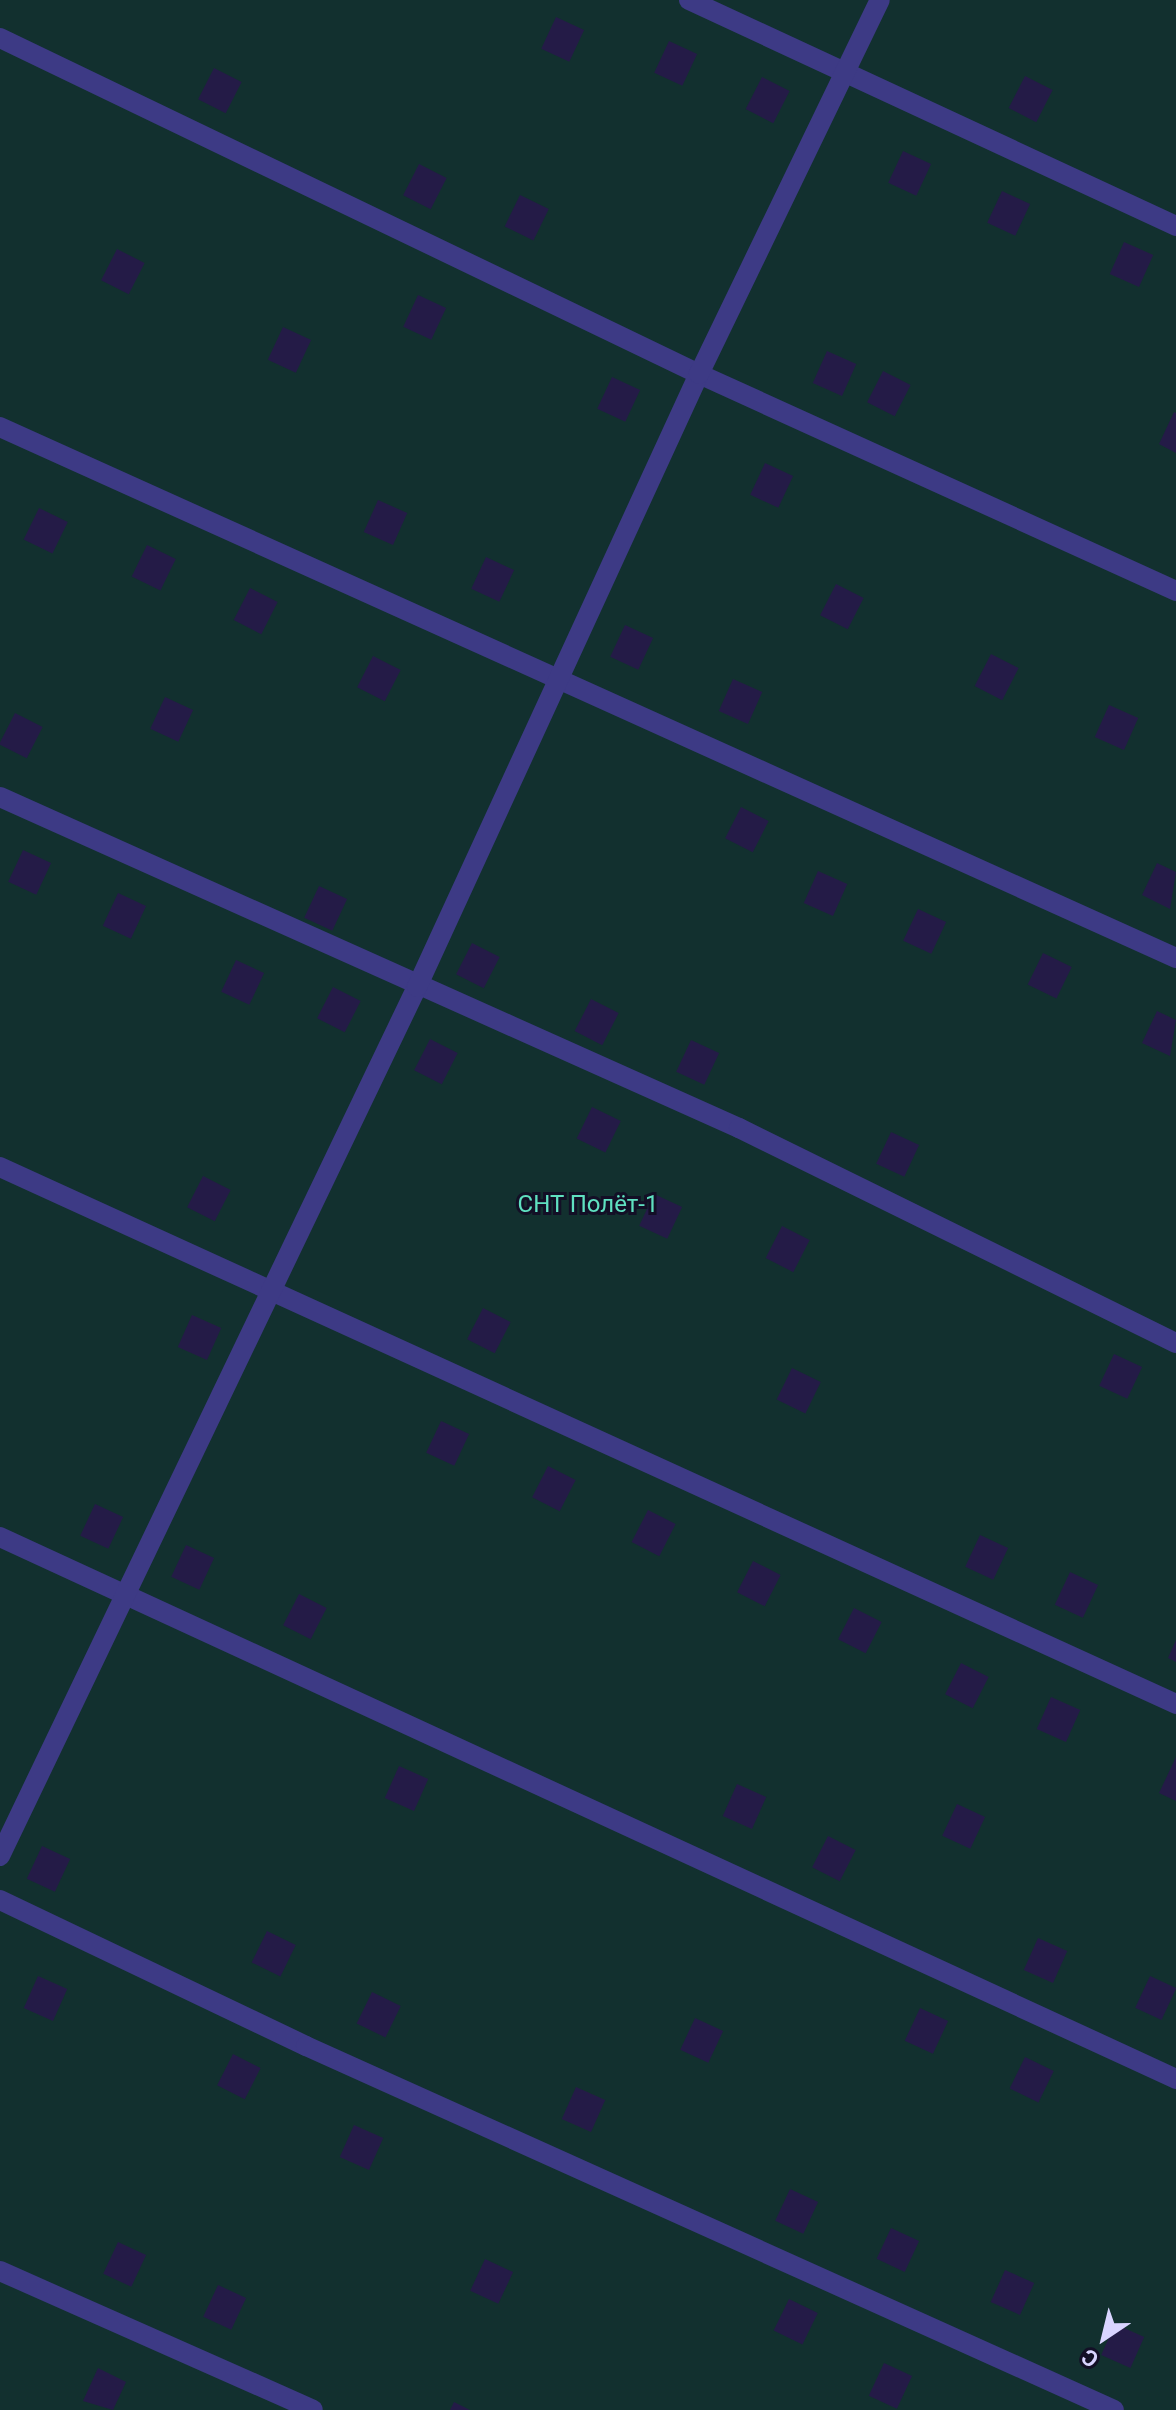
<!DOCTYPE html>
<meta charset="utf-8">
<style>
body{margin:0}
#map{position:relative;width:1176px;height:2410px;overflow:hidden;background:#130f26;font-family:Roboto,sans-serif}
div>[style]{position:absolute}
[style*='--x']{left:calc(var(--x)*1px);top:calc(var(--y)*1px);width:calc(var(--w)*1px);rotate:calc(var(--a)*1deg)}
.green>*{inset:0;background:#12302f;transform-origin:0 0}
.building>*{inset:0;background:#241b47;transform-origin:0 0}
.minor>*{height:20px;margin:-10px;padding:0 10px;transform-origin:10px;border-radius:10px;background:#3d3a85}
span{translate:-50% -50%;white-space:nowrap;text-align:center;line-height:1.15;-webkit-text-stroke:6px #130f26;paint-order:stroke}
.park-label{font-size:24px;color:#5fe0c0}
.north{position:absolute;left:1064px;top:2298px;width:80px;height:80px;-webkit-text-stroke:6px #130f26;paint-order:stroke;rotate:215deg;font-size:22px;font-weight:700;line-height:32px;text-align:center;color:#d9d4ff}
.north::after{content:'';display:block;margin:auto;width:28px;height:36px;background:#d9d4ff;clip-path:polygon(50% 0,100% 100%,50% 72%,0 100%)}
</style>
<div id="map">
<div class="green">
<i style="left:0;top:0;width:1176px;height:2410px"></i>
</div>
<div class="building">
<i style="left:556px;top:17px;width:31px;height:35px;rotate:25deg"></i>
<i style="left:669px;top:41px;width:31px;height:35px;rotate:25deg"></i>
<i style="left:214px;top:68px;width:31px;height:35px;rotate:27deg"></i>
<i style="left:1025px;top:76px;width:31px;height:36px;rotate:27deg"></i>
<i style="left:762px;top:77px;width:31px;height:36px;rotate:27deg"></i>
<i style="left:903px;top:151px;width:31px;height:35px;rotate:25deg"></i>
<i style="left:419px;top:164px;width:31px;height:35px;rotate:27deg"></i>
<i style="left:1002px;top:191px;width:31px;height:35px;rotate:25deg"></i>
<i style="left:520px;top:195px;width:32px;height:35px;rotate:26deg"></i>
<i style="left:1124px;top:242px;width:32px;height:35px;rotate:24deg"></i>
<i style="left:117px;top:249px;width:31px;height:35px;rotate:27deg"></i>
<i style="left:418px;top:295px;width:31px;height:35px;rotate:25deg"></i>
<i style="left:283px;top:327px;width:31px;height:36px;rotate:25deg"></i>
<i style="left:827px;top:351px;width:32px;height:35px;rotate:24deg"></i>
<i style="left:883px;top:371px;width:31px;height:35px;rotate:27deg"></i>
<i style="left:612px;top:377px;width:31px;height:35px;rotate:25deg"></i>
<i style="clip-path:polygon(1174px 412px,1176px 413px,1176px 453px,1159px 444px)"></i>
<i style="left:765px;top:463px;width:31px;height:35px;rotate:25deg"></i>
<i style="left:378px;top:500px;width:32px;height:35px;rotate:24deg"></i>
<i style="left:39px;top:508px;width:32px;height:35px;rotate:26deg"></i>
<i style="left:147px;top:545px;width:32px;height:35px;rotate:26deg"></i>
<i style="left:486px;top:557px;width:31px;height:35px;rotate:25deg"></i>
<i style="left:836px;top:584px;width:31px;height:35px;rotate:27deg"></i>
<i style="left:250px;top:588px;width:31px;height:36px;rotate:27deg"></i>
<i style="left:625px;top:625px;width:31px;height:35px;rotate:25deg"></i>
<i style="left:991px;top:654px;width:31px;height:36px;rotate:27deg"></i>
<i style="left:373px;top:656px;width:31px;height:35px;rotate:27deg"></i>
<i style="left:733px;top:679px;width:32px;height:35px;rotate:24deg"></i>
<i style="left:165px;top:697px;width:31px;height:35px;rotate:25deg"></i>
<i style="left:1109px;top:705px;width:32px;height:35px;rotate:24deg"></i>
<i style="left:15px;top:713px;width:31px;height:35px;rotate:27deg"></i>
<i style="left:741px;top:807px;width:31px;height:35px;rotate:27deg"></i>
<i style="left:23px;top:850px;width:31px;height:35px;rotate:25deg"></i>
<i style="clip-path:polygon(1157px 863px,1176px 872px,1170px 909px,1142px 895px)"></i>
<i style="left:818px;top:871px;width:32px;height:35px;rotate:24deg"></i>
<i style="left:319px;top:886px;width:31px;height:35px;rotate:25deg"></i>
<i style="left:118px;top:893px;width:31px;height:36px;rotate:25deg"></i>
<i style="left:918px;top:909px;width:31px;height:35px;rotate:25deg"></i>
<i style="left:472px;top:943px;width:31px;height:35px;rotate:27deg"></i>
<i style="left:1043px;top:953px;width:32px;height:35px;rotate:26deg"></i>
<i style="left:236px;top:960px;width:31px;height:35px;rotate:25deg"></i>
<i style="left:333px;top:987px;width:31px;height:35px;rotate:27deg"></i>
<i style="left:591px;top:999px;width:31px;height:36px;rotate:27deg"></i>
<i style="clip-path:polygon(1157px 1011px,1176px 1020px,1170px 1056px,1142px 1043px)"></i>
<i style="left:430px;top:1039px;width:31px;height:35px;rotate:27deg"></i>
<i style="left:691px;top:1040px;width:31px;height:35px;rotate:25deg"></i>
<i style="left:592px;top:1107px;width:32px;height:35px;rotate:26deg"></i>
<i style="left:891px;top:1132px;width:31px;height:35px;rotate:25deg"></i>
<i style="left:203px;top:1176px;width:31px;height:35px;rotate:27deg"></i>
<i style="left:654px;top:1194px;width:31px;height:35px;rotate:25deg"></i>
<i style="left:782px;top:1226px;width:31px;height:36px;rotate:27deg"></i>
<i style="left:483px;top:1308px;width:31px;height:35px;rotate:27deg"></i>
<i style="left:192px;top:1315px;width:32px;height:35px;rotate:24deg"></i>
<i style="left:1114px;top:1354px;width:31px;height:35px;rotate:25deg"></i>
<i style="left:792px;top:1368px;width:32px;height:35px;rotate:26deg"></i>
<i style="left:441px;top:1421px;width:31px;height:35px;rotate:25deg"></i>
<i style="left:548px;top:1466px;width:31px;height:35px;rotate:27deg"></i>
<i style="left:95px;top:1504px;width:31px;height:35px;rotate:25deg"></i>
<i style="left:648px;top:1510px;width:31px;height:36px;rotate:27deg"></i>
<i style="left:980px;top:1535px;width:31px;height:35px;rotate:25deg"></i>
<i style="left:186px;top:1545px;width:31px;height:35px;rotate:25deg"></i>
<i style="left:753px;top:1561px;width:31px;height:35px;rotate:27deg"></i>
<i style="left:1070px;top:1572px;width:31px;height:36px;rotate:25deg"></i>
<i style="left:299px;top:1594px;width:31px;height:35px;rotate:27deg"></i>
<i style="left:854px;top:1608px;width:31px;height:35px;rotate:27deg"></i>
<i style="clip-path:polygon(1176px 1640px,1176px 1662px,1168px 1658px)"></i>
<i style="left:961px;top:1663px;width:31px;height:35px;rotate:27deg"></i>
<i style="left:1051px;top:1697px;width:32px;height:35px;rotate:24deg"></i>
<i style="clip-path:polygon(1176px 1757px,1176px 1801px,1159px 1793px)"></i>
<i style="left:399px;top:1766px;width:32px;height:35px;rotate:24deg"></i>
<i style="left:737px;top:1784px;width:32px;height:35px;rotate:24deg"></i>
<i style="left:957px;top:1804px;width:31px;height:35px;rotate:25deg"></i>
<i style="left:828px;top:1836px;width:31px;height:35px;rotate:27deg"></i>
<i style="left:42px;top:1846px;width:31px;height:36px;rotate:25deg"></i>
<i style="left:267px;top:1931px;width:32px;height:35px;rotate:26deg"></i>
<i style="left:1038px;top:1938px;width:32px;height:35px;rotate:24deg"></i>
<i style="left:38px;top:1976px;width:32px;height:35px;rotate:24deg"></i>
<i style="left:1150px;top:1976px;width:29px;height:35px;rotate:25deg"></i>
<i style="left:372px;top:1992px;width:32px;height:35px;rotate:26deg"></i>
<i style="left:920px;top:2008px;width:31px;height:36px;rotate:25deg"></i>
<i style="left:695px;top:2018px;width:31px;height:35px;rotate:25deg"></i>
<i style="left:233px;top:2054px;width:31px;height:35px;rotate:27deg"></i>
<i style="left:1025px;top:2057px;width:32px;height:35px;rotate:26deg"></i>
<i style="left:576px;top:2087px;width:32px;height:35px;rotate:24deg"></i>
<i style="left:354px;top:2125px;width:32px;height:35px;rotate:24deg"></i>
<i style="left:790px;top:2189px;width:31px;height:35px;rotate:25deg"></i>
<i style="left:891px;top:2228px;width:31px;height:34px;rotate:25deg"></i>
<i style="left:118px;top:2242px;width:31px;height:35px;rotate:25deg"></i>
<i style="left:485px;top:2259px;width:31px;height:35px;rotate:25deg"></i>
<i style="left:1005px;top:2270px;width:32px;height:35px;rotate:24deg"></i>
<i style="left:218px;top:2285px;width:31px;height:35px;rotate:25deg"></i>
<i style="left:789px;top:2299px;width:32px;height:35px;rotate:26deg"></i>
<i style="left:1115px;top:2324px;width:32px;height:34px;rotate:24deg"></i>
<i style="left:884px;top:2363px;width:31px;height:36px;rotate:25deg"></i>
<i style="clip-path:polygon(98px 2368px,126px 2382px,113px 2410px,83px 2401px)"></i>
<i style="clip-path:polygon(454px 2402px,470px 2410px,450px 2410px)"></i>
</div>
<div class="minor">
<i style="--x:689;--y:0;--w:537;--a:24.89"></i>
<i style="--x:0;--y:38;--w:776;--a:25.67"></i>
<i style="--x:699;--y:374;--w:524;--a:24.46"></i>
<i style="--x:0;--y:427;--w:1290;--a:24.3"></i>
<i style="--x:0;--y:797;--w:810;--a:24.13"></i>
<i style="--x:739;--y:1128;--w:487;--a:26.2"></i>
<i style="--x:0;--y:1167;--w:1293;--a:24.54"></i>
<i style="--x:0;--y:1537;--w:1295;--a:24.74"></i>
<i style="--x:0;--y:1856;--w:964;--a:-64.37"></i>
<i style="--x:417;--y:987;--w:675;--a:-65.3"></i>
<i style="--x:699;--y:374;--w:415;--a:-64.2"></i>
<i style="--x:0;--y:1900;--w:339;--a:25.5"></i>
<i style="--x:306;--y:2046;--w:886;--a:24.25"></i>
<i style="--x:0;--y:2271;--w:342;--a:23.9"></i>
</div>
<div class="park-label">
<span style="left:588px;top:1205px">СНТ Полёт-1</span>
</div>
<div class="north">С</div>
</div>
